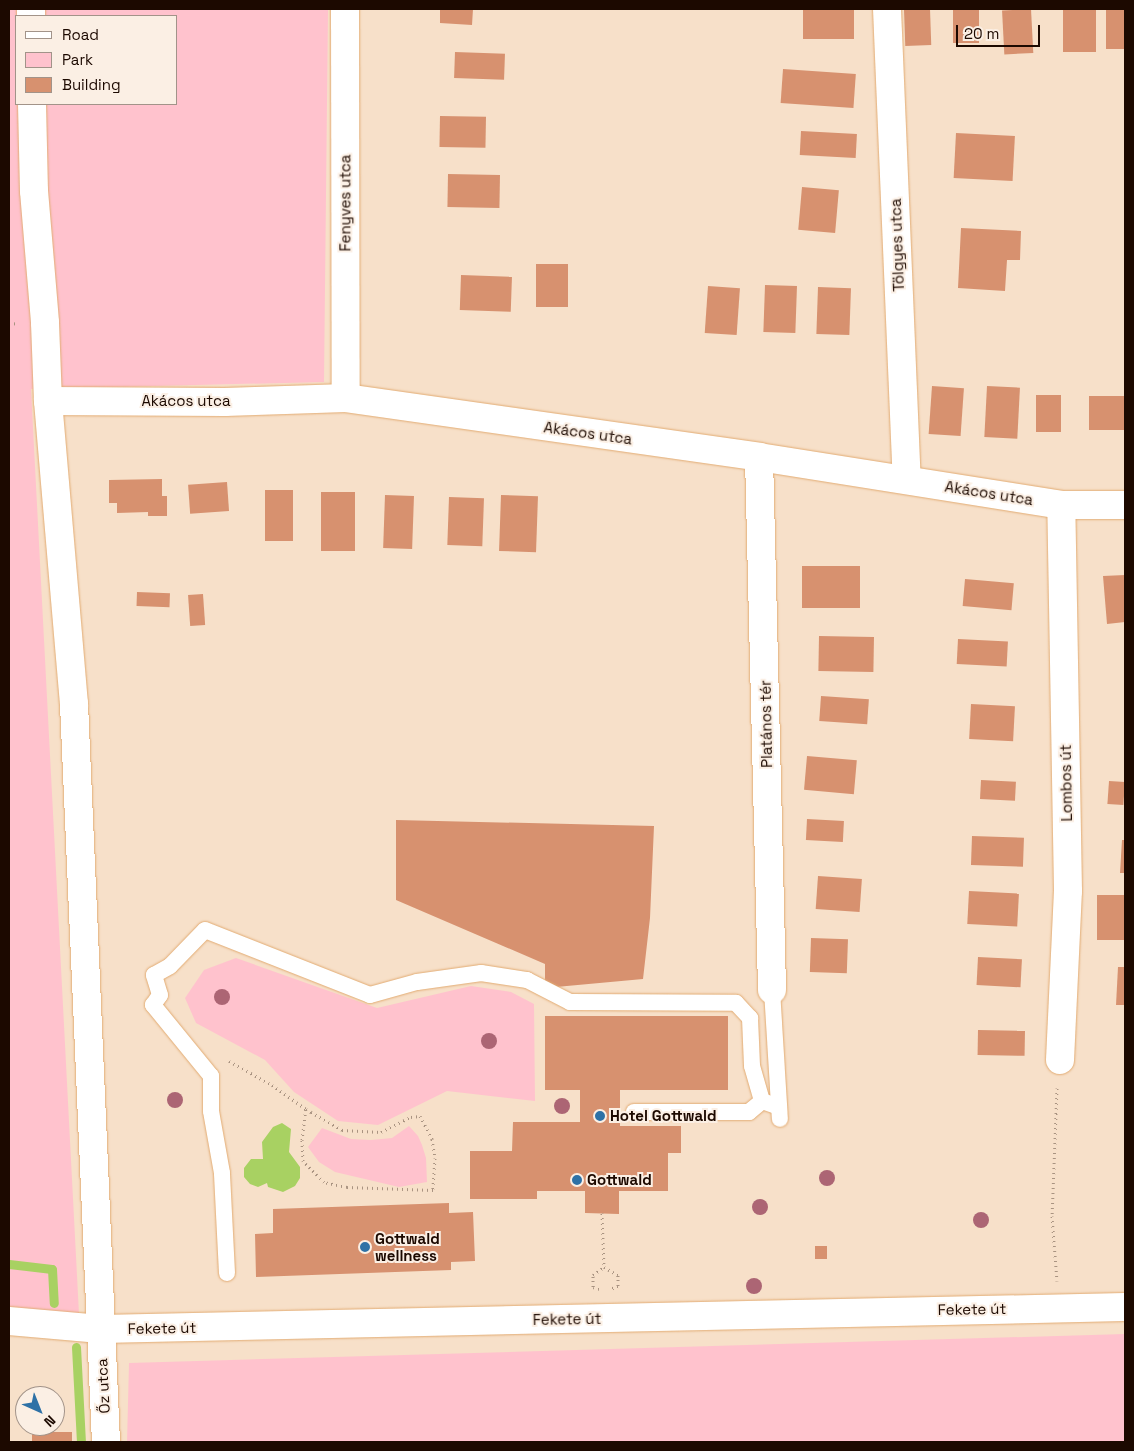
<!DOCTYPE html>
<meta charset="utf-8">
<style>
body{margin:0}
#map{position:relative;width:1134px;height:1451px;overflow:hidden;background:#f7e0c9;font-family:"Space Grotesk",sans-serif}
div>[style]{position:absolute}
[style*='--x']{left:calc(var(--x)*1px);top:calc(var(--y)*1px);width:calc(var(--w)*1px);rotate:calc(var(--a)*1deg)}
.green>*{inset:0;background:#ffc2cd}
.water>*{inset:0;background:#a8d162}
.stream>*{height:9px;margin:-4.5px;padding:0 4.5px;transform-origin:4.5px;border-radius:4.5px;background:#a8d162}
.building>*{inset:0;background:#d7916f;transform-origin:0 0}
.path>*{height:3px;margin-top:-1.5px;transform-origin:0;background:repeating-linear-gradient(90deg,#a99381 0 1px,transparent 0 5px)}
.roads{filter:drop-shadow(0 0 1px #e2ab72) drop-shadow(0 0 1px #e2ab72)}
.service>*{height:16px;margin:-8px;padding:0 8px;transform-origin:8px;border-radius:8px;background:#fff}
.minor>*{height:28px;margin:-14px;padding:0 14px;transform-origin:14px;border-radius:14px;background:#fff}
.trees>*{width:16px;height:16px;margin:-8px;border-radius:50%;background:#ac6574}
.dots>*{width:14px;height:14px;translate:-50% -50%;box-sizing:border-box;border:2px solid #fbefe4;border-radius:50%}
span{translate:-50% -50%;white-space:nowrap;text-align:center;line-height:1.15;-webkit-text-stroke:4px #fbefe4;paint-order:stroke}
.street-label{font-size:15px;color:#1c0900}
.poi-label{font-size:15px;color:#1c0900;font-weight:700}
.left{translate:0 -50%;text-align:left}
.frame{position:absolute;inset:0;border:10px solid #1c0900;pointer-events:none}
.legend{position:absolute;left:15px;top:15px;width:162px;height:90px;box-sizing:border-box;background:#fbefe4;border:1px solid #a29389;margin:0;padding:6px 9px;list-style:none;font-size:15px;color:#1c0900}
.legend li{display:flex;align-items:center;gap:10px;height:25px}
.legend b{width:25px;border:1px solid #a29389}
.north{position:absolute;left:15px;top:1386px;width:50px;height:50px;box-sizing:border-box;background:#fbefe4;border:1px solid #a29389;border-radius:50%;rotate:136deg;font-size:14px;font-weight:700;line-height:20px;text-align:center;color:#1c0900}
.north::after{content:'';display:block;margin:auto;width:18px;height:22px;background:#2e71a6;clip-path:polygon(50% 0,100% 100%,50% 72%,0 100%)}
.scale{position:absolute;left:956px;top:25px;width:84px;height:22px;box-sizing:border-box;border:2px solid #1c0900;border-top:0;padding-left:6px;font-size:15px;line-height:18px;white-space:nowrap;color:#1c0900;-webkit-text-stroke:4px #fbefe4;paint-order:stroke}
</style>
<div id="map">
<div class="green">
<i style="clip-path:polygon(evenodd,9px 9px,328px 9px,324px 382px,31px 389px,79px 1314px,9px 1307px,9px 9px,16px 16px,176px 16px,176px 104px,16px 104px,16px 16px)"></i>
<i style="clip-path:polygon(236px 958px,377px 1008px,471px 986px,511px 992px,534px 1004px,535px 1101px,447px 1091px,378px 1125px,338px 1121px,294px 1092px,265px 1060px,196px 1023px,185px 998px,204px 970px)"></i>
<i style="clip-path:polygon(409px 1126px,418px 1136px,422px 1145px,426px 1158px,427px 1182px,399px 1187px,335px 1172px,319px 1162px,308px 1147px,322px 1128px,351px 1139px,371px 1140px,392px 1138px)"></i>
<i style="clip-path:polygon(1125px 1334px,1125px 1442px,127px 1442px,129px 1363px)"></i>
</div>
<div class="water">
<i style="clip-path:polygon(282px 1123px,291px 1129px,289px 1152px,300px 1167px,300px 1178px,295px 1186px,283px 1192px,268px 1187px,267px 1183px,258px 1187px,250px 1184px,244px 1177px,244px 1168px,251px 1159px,263px 1159px,262px 1142px,273px 1127px)"></i>
</div>
<div class="stream">
<i style="--x:9;--y:1264;--w:43;--a:6.6"></i>
<i style="--x:52;--y:1269;--w:34;--a:87"></i>
<i style="--x:76;--y:1347;--w:95;--a:87"></i>
</div>
<div class="building">
<i style="clip-path:polygon(440px 9px,473px 9px,472px 25px,440px 23px)"></i>
<i style="left:803px;top:9px;width:51px;height:30px"></i>
<i style="left:930px;top:9px;width:36px;height:26px;rotate:88deg"></i>
<i style="left:953px;top:9px;width:26px;height:34px"></i>
<i style="left:1031px;top:9px;width:44px;height:29px;rotate:87deg"></i>
<i style="left:1106px;top:9px;width:19px;height:40px"></i>
<i style="left:1063px;top:10px;width:33px;height:42px"></i>
<i style="left:455px;top:52px;width:50px;height:26px;rotate:2deg"></i>
<i style="left:783px;top:69px;width:73px;height:34px;rotate:4deg"></i>
<i style="left:440px;top:116px;width:46px;height:31px;rotate:1deg"></i>
<i style="left:801px;top:131px;width:56px;height:24px;rotate:3deg"></i>
<i style="left:956px;top:133px;width:59px;height:45px;rotate:3deg"></i>
<i style="left:448px;top:174px;width:52px;height:33px;rotate:1deg"></i>
<i style="left:802px;top:187px;width:37px;height:43px;rotate:5deg"></i>
<i style="clip-path:polygon(961px 228px,1021px 231px,1020px 260px,1007px 260px,1005px 291px,958px 288px)"></i>
<i style="left:536px;top:264px;width:32px;height:43px"></i>
<i style="left:461px;top:275px;width:51px;height:35px;rotate:2deg"></i>
<i style="left:765px;top:285px;width:32px;height:47px;rotate:2deg"></i>
<i style="left:708px;top:286px;width:32px;height:47px;rotate:4deg"></i>
<i style="left:818px;top:287px;width:33px;height:47px;rotate:2deg"></i>
<i style="left:932px;top:386px;width:32px;height:48px;rotate:4deg"></i>
<i style="left:987px;top:386px;width:33px;height:51px;rotate:3deg"></i>
<i style="left:1036px;top:395px;width:25px;height:37px"></i>
<i style="left:1125px;top:396px;width:34px;height:36px;rotate:90deg"></i>
<i style="clip-path:polygon(162px 479px,162px 496px,167px 496px,167px 516px,148px 516px,148px 512px,117px 513px,117px 503px,109px 503px,109px 480px)"></i>
<i style="left:227px;top:482px;width:29px;height:39px;rotate:86deg"></i>
<i style="left:265px;top:490px;width:28px;height:51px"></i>
<i style="left:321px;top:492px;width:34px;height:59px"></i>
<i style="left:385px;top:495px;width:29px;height:53px;rotate:2deg"></i>
<i style="left:501px;top:495px;width:37px;height:56px;rotate:2deg"></i>
<i style="left:449px;top:497px;width:35px;height:48px;rotate:2deg"></i>
<i style="left:802px;top:566px;width:58px;height:42px"></i>
<i style="clip-path:polygon(1125px 575px,1125px 622px,1107px 624px,1103px 576px)"></i>
<i style="left:965px;top:579px;width:49px;height:27px;rotate:5deg"></i>
<i style="left:137px;top:592px;width:33px;height:14px;rotate:2deg"></i>
<i style="left:203px;top:594px;width:31px;height:15px;rotate:86deg"></i>
<i style="left:819px;top:636px;width:55px;height:35px;rotate:1deg"></i>
<i style="left:958px;top:639px;width:50px;height:25px;rotate:3deg"></i>
<i style="left:821px;top:696px;width:48px;height:25px;rotate:4deg"></i>
<i style="left:971px;top:704px;width:44px;height:35px;rotate:3deg"></i>
<i style="left:807px;top:756px;width:50px;height:34px;rotate:5deg"></i>
<i style="left:981px;top:780px;width:35px;height:19px;rotate:3deg"></i>
<i style="left:1109px;top:781px;width:16px;height:23px;rotate:4deg"></i>
<i style="left:807px;top:819px;width:37px;height:21px;rotate:3deg"></i>
<i style="clip-path:polygon(396px 820px,654px 826px,650px 918px,643px 979px,545px 988px,545px 964px,396px 900px)"></i>
<i style="left:972px;top:836px;width:52px;height:29px;rotate:2deg"></i>
<i style="clip-path:polygon(1122px 840px,1125px 840px,1125px 873px,1120px 873px)"></i>
<i style="left:818px;top:876px;width:44px;height:33px;rotate:4deg"></i>
<i style="left:969px;top:891px;width:50px;height:33px;rotate:3deg"></i>
<i style="left:1097px;top:895px;width:28px;height:45px"></i>
<i style="left:811px;top:938px;width:37px;height:34px;rotate:2deg"></i>
<i style="left:978px;top:957px;width:44px;height:28px;rotate:3deg"></i>
<i style="clip-path:polygon(1118px 967px,1125px 967px,1125px 1005px,1116px 1005px)"></i>
<i style="clip-path:polygon(545px 1016px,728px 1016px,728px 1090px,620px 1090px,620px 1126px,681px 1126px,681px 1153px,668px 1153px,668px 1191px,619px 1191px,619px 1214px,585px 1213px,585px 1191px,537px 1191px,537px 1199px,470px 1199px,470px 1151px,512px 1151px,513px 1122px,580px 1122px,580px 1090px,545px 1090px)"></i>
<i style="left:978px;top:1030px;width:47px;height:25px;rotate:1deg"></i>
<i style="clip-path:polygon(449px 1203px,449px 1213px,473px 1212px,475px 1261px,451px 1262px,451px 1270px,256px 1277px,255px 1234px,273px 1233px,273px 1209px)"></i>
<i style="left:815px;top:1246px;width:12px;height:13px"></i>
<i style="left:32px;top:1432px;width:40px;height:10px"></i>
</div>
<div class="path">
<i style="--x:9;--y:324;--w:9;--a:-6"></i>
<i style="--x:229;--y:1061;--w:49;--a:29.2"></i>
<i style="--x:272;--y:1085;--w:42;--a:35.2"></i>
<i style="--x:306;--y:1109;--w:6;--a:31"></i>
<i style="--x:311;--y:1112;--w:36;--a:30"></i>
<i style="--x:342;--y:1130;--w:39;--a:3"></i>
<i style="--x:381;--y:1132;--w:34;--a:-27"></i>
<i style="--x:411;--y:1117;--w:9;--a:-6"></i>
<i style="--x:420;--y:1116;--w:26;--a:62"></i>
<i style="--x:432;--y:1139;--w:19;--a:81"></i>
<i style="--x:435;--y:1158;--w:32;--a:94"></i>
<i style="--x:433;--y:1190;--w:86;--a:-178"></i>
<i style="--x:347;--y:1187;--w:24;--a:-168"></i>
<i style="--x:324;--y:1182;--w:30;--a:-135"></i>
<i style="--x:303;--y:1161;--w:21;--a:-93"></i>
<i style="--x:302;--y:1140;--w:31;--a:-83"></i>
<i style="--x:1057;--y:1088;--w:128;--a:92.2"></i>
<i style="--x:1052;--y:1216;--w:65;--a:85.6"></i>
<i style="--x:602;--y:1213;--w:54;--a:87.9"></i>
<i style="--x:604;--y:1267;--w:16;--a:30"></i>
<i style="--x:618;--y:1275;--w:11;--a:90"></i>
<i style="--x:618;--y:1286;--w:9;--a:159"></i>
<i style="--x:599;--y:1289;--w:6;--a:-162"></i>
<i style="--x:593;--y:1287;--w:12;--a:-90"></i>
<i style="--x:593;--y:1275;--w:14;--a:-36"></i>
</div>
<div class="roads">
<div class="service">
<i style="--x:772;--y:990;--w:129;--a:86.5"></i>
<i style="--x:634;--y:1112;--w:115;--a:0"></i>
<i style="--x:749;--y:1112;--w:17;--a:-40"></i>
<i style="--x:227;--y:1273;--w:100;--a:-92.9"></i>
<i style="--x:222;--y:1173;--w:63;--a:-100.1"></i>
<i style="--x:211;--y:1111;--w:35;--a:-90"></i>
<i style="--x:211;--y:1076;--w:92;--a:-129.2"></i>
<i style="--x:153;--y:1005;--w:12;--a:-55"></i>
<i style="--x:160;--y:995;--w:21;--a:-107"></i>
<i style="--x:154;--y:975;--w:18;--a:-29"></i>
<i style="--x:170;--y:966;--w:50;--a:-45.8"></i>
<i style="--x:205;--y:930;--w:177;--a:21.5"></i>
<i style="--x:370;--y:995;--w:49;--a:-15.5"></i>
<i style="--x:417;--y:982;--w:65;--a:-8"></i>
<i style="--x:481;--y:973;--w:47;--a:8.7"></i>
<i style="--x:527;--y:980;--w:48;--a:27.1"></i>
<i style="--x:570;--y:1002;--w:166;--a:0.3"></i>
<i style="--x:736;--y:1003;--w:21;--a:47"></i>
<i style="--x:750;--y:1018;--w:48;--a:87.6"></i>
<i style="--x:752;--y:1066;--w:36;--a:74"></i>
<i style="--x:762;--y:1101;--w:18;--a:19"></i>
</div>
<div class="minor">
<i style="--x:31;--y:9;--w:7;--a:90"></i>
<i style="--x:345;--y:9;--w:389;--a:89.9"></i>
<i style="--x:887;--y:9;--w:471;--a:87.6"></i>
<i style="--x:32;--y:104;--w:87;--a:88.7"></i>
<i style="--x:34;--y:191;--w:132;--a:85.2"></i>
<i style="--x:45;--y:323;--w:78;--a:87.8"></i>
<i style="--x:48;--y:401;--w:304;--a:85.1"></i>
<i style="--x:74;--y:704;--w:739;--a:87.52"></i>
<i style="--x:48;--y:401;--w:177;--a:0.3"></i>
<i style="--x:225;--y:402;--w:121;--a:-1.9"></i>
<i style="--x:346;--y:398;--w:417;--a:8.1"></i>
<i style="--x:759;--y:457;--w:306;--a:9"></i>
<i style="--x:1061;--y:505;--w:64;--a:0"></i>
<i style="--x:759;--y:457;--w:533;--a:88.6"></i>
<i style="--x:1060;--y:1060;--w:169;--a:-87.3"></i>
<i style="--x:1068;--y:891;--w:386;--a:-91"></i>
<i style="--x:9;--y:1321;--w:92;--a:5"></i>
<i style="--x:101;--y:1329;--w:1024;--a:-1.23"></i>
</div>
</div>
<div class="trees">
<i style="left:222px;top:997px"></i>
<i style="left:489px;top:1041px"></i>
<i style="left:175px;top:1100px"></i>
<i style="left:562px;top:1106px"></i>
<i style="left:827px;top:1178px"></i>
<i style="left:760px;top:1207px"></i>
<i style="left:981px;top:1220px"></i>
<i style="left:754px;top:1286px"></i>
</div>
<div class="dots">
<i style="left:600px;top:1116px;background:#2e71a6"></i>
<i style="left:577px;top:1180px;background:#2e71a6"></i>
<i style="left:365px;top:1247px;background:#2e71a6"></i>
</div>
<div class="street-label">
<span style="left:345px;top:203px;rotate:-90deg">Fenyves utca</span>
<span style="left:897px;top:245px;rotate:-92deg">Tölgyes utca</span>
<span style="left:186px;top:401px">Akácos utca</span>
<span style="left:588px;top:433px;rotate:8deg">Akácos utca</span>
<span style="left:989px;top:493px;rotate:9deg">Akácos utca</span>
<span style="left:766px;top:724px;rotate:-91deg">Platános tér</span>
<span style="left:1066px;top:783px;rotate:-91deg">Lombos út</span>
<span style="left:972px;top:1309px;rotate:-1deg">Fekete út</span>
<span style="left:567px;top:1319px;rotate:-1deg">Fekete út</span>
<span style="left:162px;top:1328px;rotate:-1deg">Fekete út</span>
<span style="left:103px;top:1386px;rotate:-93deg">Őz utca</span>
</div>
<div class="poi-label">
<span class="left" style="left:610px;top:1116px">Hotel Gottwald</span>
<span class="left" style="left:587px;top:1180px">Gottwald</span>
<span class="left" style="left:375px;top:1247px">Gottwald<br>wellness</span>
</div>
<div class="frame"></div>
<ul class="legend">
<li><b style="height:6px;background:#fff"></b>Road</li>
<li><b style="height:14px;background:#ffc2cd"></b>Park</li>
<li><b style="height:14px;background:#d7916f"></b>Building</li>
</ul>
<div class="north">N</div>
<div class="scale">20 m</div>
</div>
